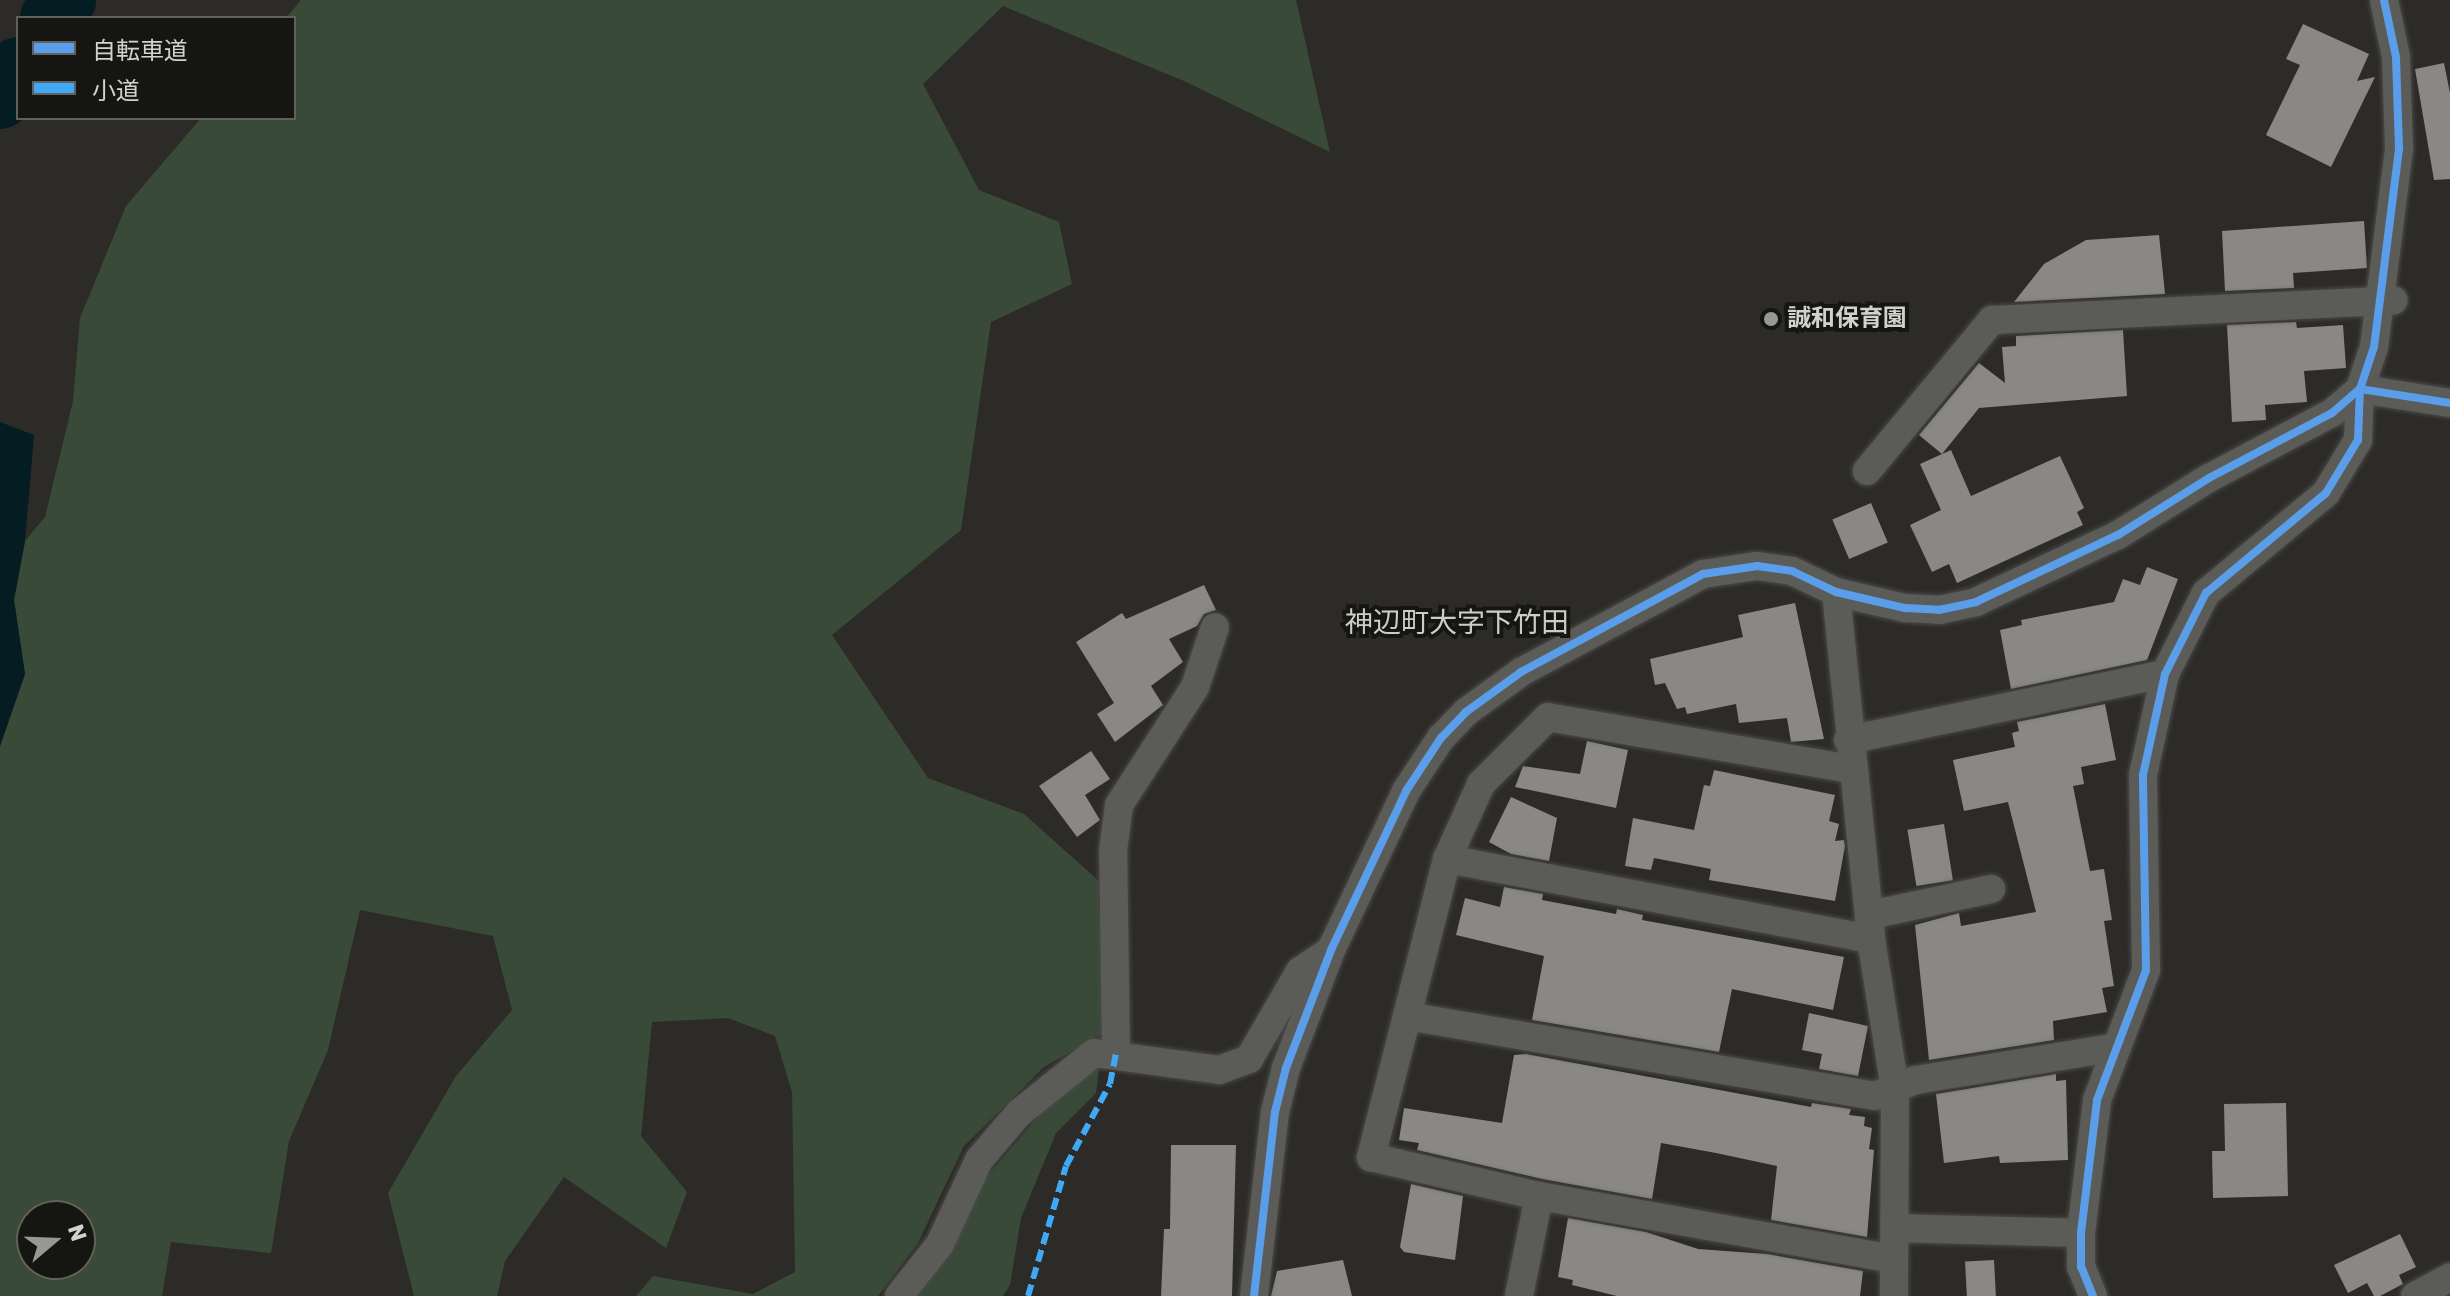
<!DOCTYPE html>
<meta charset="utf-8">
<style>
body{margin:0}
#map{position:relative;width:2450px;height:1296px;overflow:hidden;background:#2d2b28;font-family:Rubik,"Noto Sans JP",sans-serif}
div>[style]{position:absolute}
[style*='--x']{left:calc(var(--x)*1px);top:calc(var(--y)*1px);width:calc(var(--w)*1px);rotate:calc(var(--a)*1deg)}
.green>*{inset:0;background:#394a38}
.water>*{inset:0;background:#041d22}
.river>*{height:64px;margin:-32px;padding:0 32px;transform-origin:32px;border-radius:32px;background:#041d22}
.building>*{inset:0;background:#8a8886;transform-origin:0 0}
.roads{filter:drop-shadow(0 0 2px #4a4947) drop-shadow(0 0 2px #4a4947)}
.minor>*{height:28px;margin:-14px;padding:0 14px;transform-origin:14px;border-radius:14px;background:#5b5b58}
.quiet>*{height:6px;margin-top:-3px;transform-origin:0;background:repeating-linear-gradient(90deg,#3fa9f5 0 12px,transparent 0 18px)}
.cycleway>*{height:8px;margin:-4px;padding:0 4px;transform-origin:4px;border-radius:4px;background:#5a9eea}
.dots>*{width:22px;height:22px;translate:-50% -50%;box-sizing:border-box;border:4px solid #151512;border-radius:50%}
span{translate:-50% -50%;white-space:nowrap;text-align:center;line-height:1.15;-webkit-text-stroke:8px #151512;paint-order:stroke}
.poi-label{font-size:24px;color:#d2d1ce;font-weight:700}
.left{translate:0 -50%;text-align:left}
.quarter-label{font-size:28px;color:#cdccc5}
.legend{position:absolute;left:16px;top:16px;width:280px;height:104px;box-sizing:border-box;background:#151512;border:2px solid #61605d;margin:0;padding:10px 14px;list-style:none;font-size:24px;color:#d2d1ce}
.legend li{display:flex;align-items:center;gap:16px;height:40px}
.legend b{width:40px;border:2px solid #61605d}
.north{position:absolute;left:16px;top:1200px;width:80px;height:80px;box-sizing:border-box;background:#151512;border:2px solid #61605d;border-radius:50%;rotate:71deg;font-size:22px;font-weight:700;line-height:32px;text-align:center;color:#d2d1ce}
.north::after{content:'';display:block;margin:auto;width:28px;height:36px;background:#989794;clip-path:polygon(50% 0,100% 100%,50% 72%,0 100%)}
</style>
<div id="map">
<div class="green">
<i style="clip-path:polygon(evenodd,301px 0,1296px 0,1330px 152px,1184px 81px,1003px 6px,923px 84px,979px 190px,1059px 222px,1072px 284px,991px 322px,961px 530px,832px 635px,928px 778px,1024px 814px,1099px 881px,1102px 1034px,1044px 1067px,964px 1146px,918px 1243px,878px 1296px,636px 1296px,653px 1276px,753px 1294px,795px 1272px,792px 1092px,775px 1036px,728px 1018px,652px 1022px,641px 1136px,687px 1192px,666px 1248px,564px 1177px,505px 1261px,497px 1296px,414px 1296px,388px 1193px,456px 1076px,512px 1010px,493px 936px,360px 910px,328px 1050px,289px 1141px,271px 1253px,171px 1242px,162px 1296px,0 1296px,0 746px,25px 674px,14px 600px,25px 541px,45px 517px,73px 401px,80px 318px,126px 206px,201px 118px,294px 118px,294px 18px,286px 18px,301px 0,32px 1216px,80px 1216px,80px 1264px,32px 1264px,32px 1216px)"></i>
<i style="clip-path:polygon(1100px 1060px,1096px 1093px,1056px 1133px,1021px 1218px,1010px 1285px,1003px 1296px,915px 1296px,985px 1179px,1041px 1113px)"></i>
</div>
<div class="water">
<i style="clip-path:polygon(0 422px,34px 435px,25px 541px,14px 600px,25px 674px,0 746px)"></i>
</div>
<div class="river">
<i style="--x:52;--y:18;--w:22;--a:-56"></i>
<i style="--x:0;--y:97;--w:33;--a:-57"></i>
</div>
<div class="building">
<i style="clip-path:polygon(2303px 24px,2369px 54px,2357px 81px,2375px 77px,2331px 167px,2266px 135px,2300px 65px,2286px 59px)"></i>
<i style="clip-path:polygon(2444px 63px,2450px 93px,2450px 179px,2434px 180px,2415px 69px)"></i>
<i style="clip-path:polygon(2364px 221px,2367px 268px,2293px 273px,2294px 288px,2225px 291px,2222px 231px)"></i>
<i style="clip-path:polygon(2159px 235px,2165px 294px,2014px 302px,2044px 264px,2086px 240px)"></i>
<i style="clip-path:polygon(2296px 322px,2297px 328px,2343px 325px,2346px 368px,2304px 371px,2307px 402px,2265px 405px,2266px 420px,2232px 422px,2227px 325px)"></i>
<i style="clip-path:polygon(2123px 330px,2127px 396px,1979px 408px,1942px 454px,1919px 435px,1979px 363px,2005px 383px,2002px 347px,2016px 346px,2016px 336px)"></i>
<i style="clip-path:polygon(1951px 450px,1971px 496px,2060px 456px,2084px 508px,2077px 512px,2083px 525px,1957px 583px,1949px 564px,1932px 572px,1910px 525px,1941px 510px,1920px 464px)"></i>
<i style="left:1871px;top:503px;width:43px;height:42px;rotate:67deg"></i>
<i style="clip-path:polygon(2147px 567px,2178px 579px,2147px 660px,2011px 689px,2000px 630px,2022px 625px,2021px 620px,2114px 602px,2123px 579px,2140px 585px)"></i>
<i style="clip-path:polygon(1204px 585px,1216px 610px,1204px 614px,1197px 626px,1169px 639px,1183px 662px,1151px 686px,1163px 705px,1115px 742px,1097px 714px,1114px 703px,1076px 642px,1122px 613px,1126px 619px)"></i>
<i style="clip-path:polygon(1795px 603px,1824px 739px,1791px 742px,1787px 718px,1739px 723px,1736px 704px,1687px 714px,1685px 707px,1677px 709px,1665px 683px,1655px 685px,1650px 659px,1743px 637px,1738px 615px)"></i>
<i style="clip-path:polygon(2105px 704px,2116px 760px,2081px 767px,2084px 784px,2073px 786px,2090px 871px,2104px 869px,2112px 920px,2104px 921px,2114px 986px,2102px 988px,2107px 1012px,2053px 1021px,2054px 1040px,1929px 1060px,1915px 925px,1959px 913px,1961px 926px,2036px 912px,2008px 802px,1964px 811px,1953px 760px,2015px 747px,2012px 733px,2019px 731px,2017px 722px)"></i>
<i style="clip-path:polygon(1587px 741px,1628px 750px,1616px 808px,1515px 787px,1523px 766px,1580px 774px)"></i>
<i style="clip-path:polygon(1091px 751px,1110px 779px,1085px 795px,1100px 820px,1077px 837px,1039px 786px)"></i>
<i style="clip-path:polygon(1714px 770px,1835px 795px,1829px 821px,1839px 824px,1835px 841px,1844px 840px,1845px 846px,1835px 901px,1709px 880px,1711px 869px,1654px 858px,1651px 870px,1625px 866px,1633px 818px,1694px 830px,1704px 785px,1710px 786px)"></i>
<i style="clip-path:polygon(1511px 797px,1557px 818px,1549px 861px,1511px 854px,1489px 842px)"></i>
<i style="left:1944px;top:824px;width:57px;height:37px;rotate:81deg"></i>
<i style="clip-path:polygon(1504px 887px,1543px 894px,1542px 900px,1616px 914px,1617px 909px,1643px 915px,1642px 920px,1844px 957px,1833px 1010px,1732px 989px,1719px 1052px,1532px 1020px,1544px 956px,1456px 935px,1465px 898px,1500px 907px)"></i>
<i style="clip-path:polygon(1809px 1013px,1868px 1026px,1858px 1076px,1819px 1069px,1822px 1054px,1802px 1050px)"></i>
<i style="clip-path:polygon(1526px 1054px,1811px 1107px,1812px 1103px,1851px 1109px,1849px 1115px,1865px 1117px,1864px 1126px,1872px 1128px,1869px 1149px,1874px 1150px,1867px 1237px,1771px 1220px,1777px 1166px,1716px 1153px,1661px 1143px,1652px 1199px,1542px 1179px,1417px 1150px,1419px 1143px,1399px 1140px,1404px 1108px,1502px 1123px,1514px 1055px)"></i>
<i style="clip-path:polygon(2056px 1074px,2056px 1081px,2066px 1080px,2068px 1160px,2000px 1163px,1999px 1156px,1944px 1163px,1936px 1094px)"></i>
<i style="clip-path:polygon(2286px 1103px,2288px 1196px,2213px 1198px,2212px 1151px,2225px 1151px,2224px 1104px)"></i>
<i style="clip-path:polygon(1171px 1145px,1236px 1145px,1232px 1296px,1161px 1296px,1164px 1229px,1170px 1229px)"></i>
<i style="clip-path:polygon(1411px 1184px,1463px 1196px,1455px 1260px,1404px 1252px,1400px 1247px)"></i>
<i style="clip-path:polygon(1568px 1218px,1646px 1232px,1698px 1249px,1767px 1254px,1863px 1271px,1860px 1296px,1617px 1296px,1572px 1285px,1573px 1280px,1558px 1277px)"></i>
<i style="clip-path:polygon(2400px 1234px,2416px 1267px,2399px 1275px,2403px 1284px,2380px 1296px,2374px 1296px,2367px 1283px,2348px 1293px,2334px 1265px)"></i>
<i style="clip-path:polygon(1343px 1260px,1352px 1296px,1271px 1296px,1277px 1271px)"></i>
<i style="left:1994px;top:1260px;width:36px;height:29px;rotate:87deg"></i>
</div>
<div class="roads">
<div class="minor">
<i style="--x:1867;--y:471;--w:196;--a:-50.4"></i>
<i style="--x:1992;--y:320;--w:402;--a:-2.8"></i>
<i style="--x:1836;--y:592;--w:349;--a:84.2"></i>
<i style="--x:1871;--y:939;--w:152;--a:80.9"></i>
<i style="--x:1895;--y:1089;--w:207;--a:90.3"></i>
<i style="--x:1848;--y:740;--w:324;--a:-11.8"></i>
<i style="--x:1851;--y:769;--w:307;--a:-170.3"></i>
<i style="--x:1548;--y:717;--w:95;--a:135"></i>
<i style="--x:1481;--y:784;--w:82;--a:114.4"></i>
<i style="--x:1447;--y:859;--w:308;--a:104.3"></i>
<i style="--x:1371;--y:1157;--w:172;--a:13.1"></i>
<i style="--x:1539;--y:1196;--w:360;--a:10.1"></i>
<i style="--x:1447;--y:859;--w:431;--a:10.7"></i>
<i style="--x:1870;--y:915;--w:124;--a:-12.1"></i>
<i style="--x:1407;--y:1016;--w:474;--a:9.7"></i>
<i style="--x:1874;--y:1096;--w:45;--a:-20.9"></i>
<i style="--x:1916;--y:1080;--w:204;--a:-9.3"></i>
<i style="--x:1116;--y:1054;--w:203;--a:-90.8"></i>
<i style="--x:1113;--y:851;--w:46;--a:-82.6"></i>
<i style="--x:1119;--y:805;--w:140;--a:-57.2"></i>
<i style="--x:1195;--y:687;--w:63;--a:-71.6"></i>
<i style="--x:1896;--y:1228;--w:185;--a:1.5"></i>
<i style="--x:899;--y:1296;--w:66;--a:-51.7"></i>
<i style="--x:940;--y:1244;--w:93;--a:-65.1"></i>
<i style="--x:979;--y:1160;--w:62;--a:-49.6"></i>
<i style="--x:1019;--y:1113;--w:96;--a:-38.7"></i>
<i style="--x:1094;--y:1053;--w:126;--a:7.7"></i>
<i style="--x:1219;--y:1070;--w:32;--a:-20"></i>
<i style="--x:1249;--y:1059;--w:102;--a:-59.9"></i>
<i style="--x:1300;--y:971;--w:37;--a:-34"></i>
<i style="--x:1254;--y:1296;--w:185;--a:-83.5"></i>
<i style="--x:1275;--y:1112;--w:45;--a:-76"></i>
<i style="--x:1286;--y:1068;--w:126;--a:-69.1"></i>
<i style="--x:1331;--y:950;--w:176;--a:-64.7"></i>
<i style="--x:1406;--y:791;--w:64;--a:-56.6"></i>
<i style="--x:1441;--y:738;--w:36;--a:-46"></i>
<i style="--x:1466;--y:712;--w:68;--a:-36"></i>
<i style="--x:1521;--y:672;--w:207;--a:-28.3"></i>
<i style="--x:1703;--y:574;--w:55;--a:-8.4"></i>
<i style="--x:1757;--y:566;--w:35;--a:8"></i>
<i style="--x:1792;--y:571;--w:49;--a:25.5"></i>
<i style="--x:1836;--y:592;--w:71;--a:13.1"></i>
<i style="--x:1905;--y:608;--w:34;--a:3"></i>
<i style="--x:1939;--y:610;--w:38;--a:-12"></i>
<i style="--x:1976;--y:602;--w:157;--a:-25.3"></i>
<i style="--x:2118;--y:535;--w:107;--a:-32.1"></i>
<i style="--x:2209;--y:478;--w:139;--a:-27.9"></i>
<i style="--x:2332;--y:413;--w:37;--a:-41"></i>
<i style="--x:2360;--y:389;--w:44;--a:-71.6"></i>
<i style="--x:2374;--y:347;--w:201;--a:-82.8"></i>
<i style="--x:2399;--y:148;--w:91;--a:-91.9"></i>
<i style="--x:2396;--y:57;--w:58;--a:-101.9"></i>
<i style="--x:1519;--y:1296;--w:102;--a:-78.7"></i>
<i style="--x:2093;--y:1296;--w:31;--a:-112"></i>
<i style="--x:2081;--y:1267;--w:34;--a:-90"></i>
<i style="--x:2081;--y:1233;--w:134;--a:-83.1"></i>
<i style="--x:2097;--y:1100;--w:139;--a:-69.3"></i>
<i style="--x:2146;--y:970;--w:195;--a:-90.9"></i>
<i style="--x:2143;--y:775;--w:103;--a:-77.7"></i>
<i style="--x:2165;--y:674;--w:91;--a:-63.2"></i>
<i style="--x:2206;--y:593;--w:156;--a:-39.8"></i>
<i style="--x:2326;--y:493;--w:62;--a:-58.9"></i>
<i style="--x:2358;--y:440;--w:51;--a:-87.8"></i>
<i style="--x:2360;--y:389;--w:91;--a:8.8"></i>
<i style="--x:2415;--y:1296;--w:40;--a:-28"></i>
</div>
</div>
<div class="quiet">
<i style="--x:1028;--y:1296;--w:135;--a:-73.7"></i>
<i style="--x:1066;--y:1166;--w:93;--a:-61.8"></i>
<i style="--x:1110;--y:1084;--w:31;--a:-79"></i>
</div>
<div class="cycleway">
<i style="--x:1254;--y:1296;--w:185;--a:-83.5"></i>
<i style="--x:1275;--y:1112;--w:45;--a:-76"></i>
<i style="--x:1286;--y:1068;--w:126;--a:-69.1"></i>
<i style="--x:1331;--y:950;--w:176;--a:-64.7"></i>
<i style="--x:1406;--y:791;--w:64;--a:-56.6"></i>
<i style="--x:1441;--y:738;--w:36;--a:-46"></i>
<i style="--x:1466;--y:712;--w:68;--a:-36"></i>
<i style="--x:1521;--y:672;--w:207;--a:-28.3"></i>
<i style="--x:1703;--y:574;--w:55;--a:-8.4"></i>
<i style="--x:1757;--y:566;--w:35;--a:8"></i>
<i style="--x:1792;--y:571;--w:49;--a:25.5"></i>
<i style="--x:1836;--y:592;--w:71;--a:13.1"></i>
<i style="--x:1905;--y:608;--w:34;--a:3"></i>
<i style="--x:1939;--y:610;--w:38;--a:-12"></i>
<i style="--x:1976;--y:602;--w:157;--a:-25.3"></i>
<i style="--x:2118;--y:535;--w:107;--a:-32.1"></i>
<i style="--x:2209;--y:478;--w:139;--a:-27.9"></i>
<i style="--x:2332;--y:413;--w:37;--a:-41"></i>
<i style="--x:2360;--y:389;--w:44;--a:-71.6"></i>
<i style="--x:2374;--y:347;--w:201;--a:-82.8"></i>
<i style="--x:2399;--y:148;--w:91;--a:-91.9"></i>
<i style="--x:2396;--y:57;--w:58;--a:-101.9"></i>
<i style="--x:2093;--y:1296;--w:31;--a:-112"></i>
<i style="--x:2081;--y:1267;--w:34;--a:-90"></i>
<i style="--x:2081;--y:1233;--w:134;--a:-83.1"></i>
<i style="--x:2097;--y:1100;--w:139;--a:-69.3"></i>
<i style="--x:2146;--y:970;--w:195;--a:-90.9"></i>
<i style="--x:2143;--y:775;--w:103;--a:-77.7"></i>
<i style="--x:2165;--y:674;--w:91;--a:-63.2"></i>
<i style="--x:2206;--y:593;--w:156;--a:-39.8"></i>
<i style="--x:2326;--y:493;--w:62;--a:-58.9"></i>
<i style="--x:2358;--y:440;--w:51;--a:-87.8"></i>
<i style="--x:2360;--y:389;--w:91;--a:8.8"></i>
</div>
<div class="dots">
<i style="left:1771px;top:319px;background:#989794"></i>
</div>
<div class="poi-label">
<span class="left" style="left:1787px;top:319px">誠和保育園</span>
</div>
<div class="quarter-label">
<span style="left:1457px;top:623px">神辺町大字下竹田</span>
</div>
<ul class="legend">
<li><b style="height:10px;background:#5a9eea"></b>自転車道</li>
<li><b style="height:10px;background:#3fa9f5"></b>小道</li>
</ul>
<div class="north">N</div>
</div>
